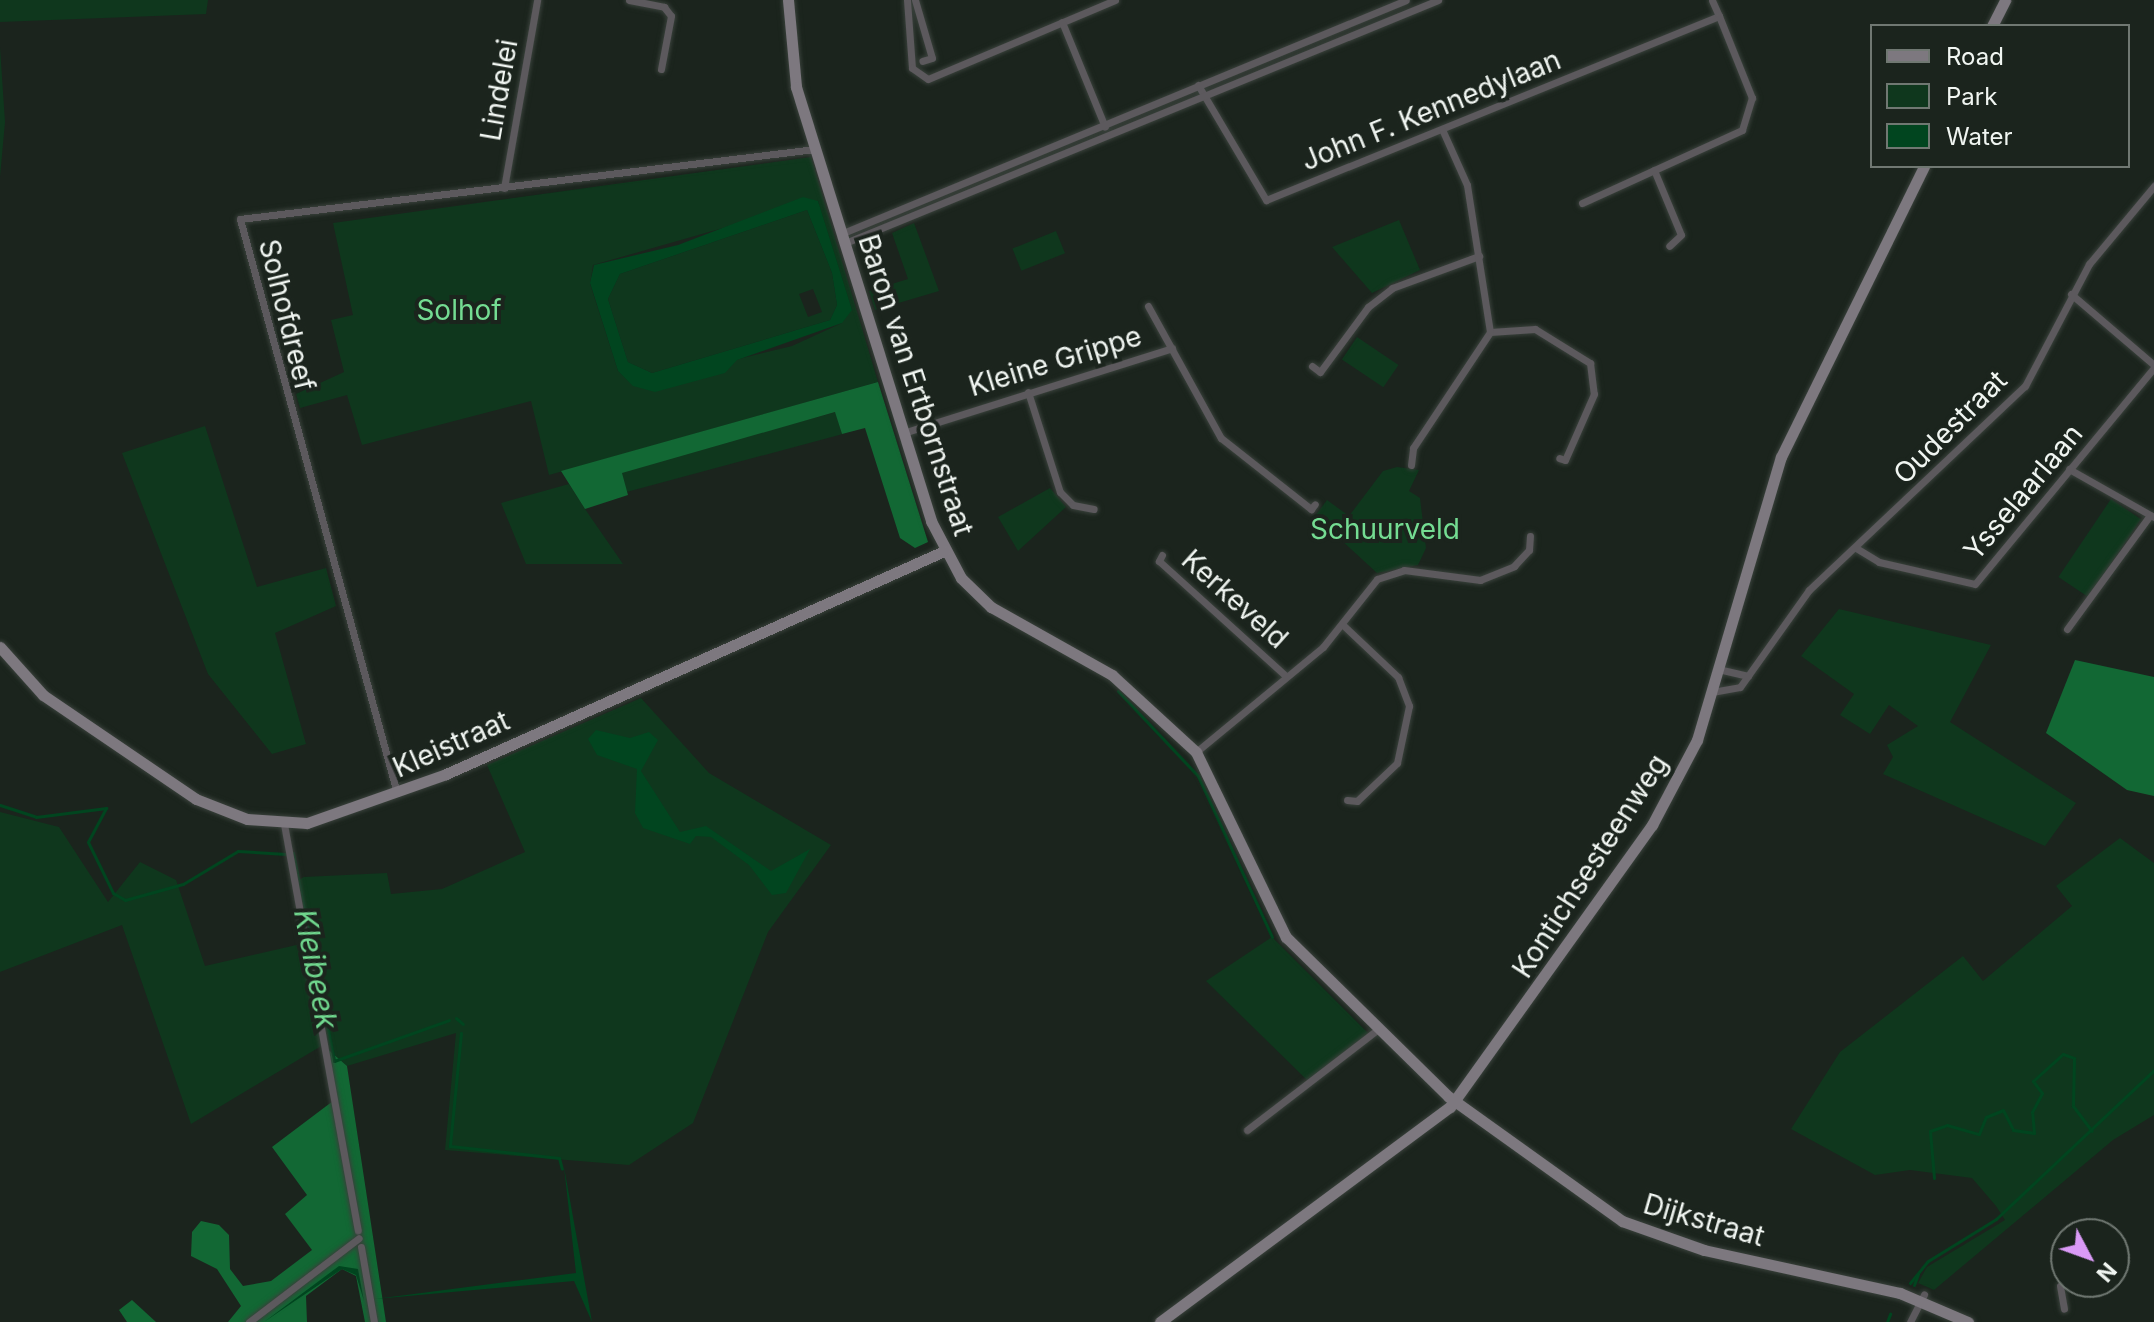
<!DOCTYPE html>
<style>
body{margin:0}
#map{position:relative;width:2154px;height:1322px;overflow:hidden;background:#1b241d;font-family:Inter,sans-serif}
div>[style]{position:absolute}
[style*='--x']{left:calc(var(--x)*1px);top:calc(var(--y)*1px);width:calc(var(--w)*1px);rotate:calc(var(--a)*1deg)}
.green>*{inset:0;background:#0f371d;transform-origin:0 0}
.forest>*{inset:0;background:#126834}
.water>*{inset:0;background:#01451f}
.stream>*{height:3px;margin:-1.5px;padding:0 1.5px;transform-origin:1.5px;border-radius:1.5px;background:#01451f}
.roads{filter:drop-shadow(0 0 2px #39413b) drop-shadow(0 0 2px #39413b)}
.street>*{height:7px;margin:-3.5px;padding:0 3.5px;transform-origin:3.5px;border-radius:3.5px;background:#5c595d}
.secondary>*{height:11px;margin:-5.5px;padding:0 5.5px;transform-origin:5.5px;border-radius:5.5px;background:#7d787f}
span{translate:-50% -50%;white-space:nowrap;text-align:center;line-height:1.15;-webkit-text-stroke:8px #1b241d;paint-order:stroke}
.street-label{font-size:28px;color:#f0f5f1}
.park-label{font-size:28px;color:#74dc92}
.water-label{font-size:30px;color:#70d88e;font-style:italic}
.legend{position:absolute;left:1870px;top:24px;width:260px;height:144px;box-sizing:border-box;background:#1b241d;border:2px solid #707872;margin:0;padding:10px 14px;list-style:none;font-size:24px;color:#f0f5f1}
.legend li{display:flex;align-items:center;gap:16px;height:40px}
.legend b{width:40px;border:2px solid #707872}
.north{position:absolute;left:2050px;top:1218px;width:80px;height:80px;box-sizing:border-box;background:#1b241d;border:2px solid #707872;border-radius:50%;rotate:131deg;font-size:22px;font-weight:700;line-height:32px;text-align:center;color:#f0f5f1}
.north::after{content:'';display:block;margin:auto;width:28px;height:36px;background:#da9af6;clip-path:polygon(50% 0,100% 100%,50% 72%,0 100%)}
</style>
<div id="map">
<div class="green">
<i style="clip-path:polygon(0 0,208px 0,206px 14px,0 22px)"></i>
<i style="clip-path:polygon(0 47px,5px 122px,0 177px)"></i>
<i style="clip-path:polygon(evenodd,811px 157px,878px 382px,549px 475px,531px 401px,362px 445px,347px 395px,300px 408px,296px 394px,344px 372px,331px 320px,353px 315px,333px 223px,811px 157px,818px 201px,842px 323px,792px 346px,633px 385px,618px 371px,590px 284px,593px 265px,818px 201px)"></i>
<i style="clip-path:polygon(evenodd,807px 210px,832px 273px,837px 305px,830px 320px,652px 373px,628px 362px,608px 299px,620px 274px,807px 210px,813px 289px,822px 312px,808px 317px,799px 294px,813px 289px)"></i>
<i style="clip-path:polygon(1399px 220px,1420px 270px,1372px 293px,1332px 247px)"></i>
<i style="clip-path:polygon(914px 223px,939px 291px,875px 310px,869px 291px,908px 279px,892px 233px)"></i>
<i style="left:1056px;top:231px;width:24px;height:47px;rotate:68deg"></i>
<i style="left:1357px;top:337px;width:50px;height:27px;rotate:34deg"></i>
<i style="left:836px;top:412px;width:23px;height:223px;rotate:75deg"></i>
<i style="clip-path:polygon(205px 426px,257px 587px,326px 568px,336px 606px,275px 633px,306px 744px,272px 754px,208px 674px,122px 453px)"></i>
<i style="clip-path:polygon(1397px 467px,1419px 470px,1409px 491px,1420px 498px,1426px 548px,1418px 565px,1377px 573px,1315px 516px,1327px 500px,1349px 516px,1383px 471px)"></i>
<i style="clip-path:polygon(569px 484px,585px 509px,623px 564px,526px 564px,501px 503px)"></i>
<i style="clip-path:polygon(1050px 488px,1066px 507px,1018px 551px,998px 517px)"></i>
<i style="left:2111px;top:499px;width:36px;height:94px;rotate:34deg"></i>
<i style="clip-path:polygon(1839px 609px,1991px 645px,1950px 722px,2076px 803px,2045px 846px,1883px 774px,1893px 757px,1887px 745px,1918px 726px,1889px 705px,1870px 734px,1840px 715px,1854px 694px,1801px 656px)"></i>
<i style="clip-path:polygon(641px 698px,709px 773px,831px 845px,768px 932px,693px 1123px,629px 1165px,445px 1150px,456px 1033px,347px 1066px,323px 1045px,191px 1124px,122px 925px,0 972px,0 812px,59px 827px,108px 902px,140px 862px,176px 880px,205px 966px,305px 943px,295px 882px,304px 877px,387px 873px,391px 894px,442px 889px,525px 852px,487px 765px)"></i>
<i style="clip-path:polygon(2120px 838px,2154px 863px,2154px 1115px,2113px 1140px,1934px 1290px,1918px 1283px,1927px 1267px,2005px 1220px,1996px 1206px,1972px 1178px,1910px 1170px,1875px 1175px,1791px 1129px,1840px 1052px,1963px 956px,1983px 981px,2072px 906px,2056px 886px)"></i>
<i style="clip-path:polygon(1272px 937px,1370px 1035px,1309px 1082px,1206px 981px)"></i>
</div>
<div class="forest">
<i style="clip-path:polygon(878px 382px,928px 542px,915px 548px,900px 538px,865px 428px,842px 434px,835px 412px,622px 473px,628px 495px,585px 509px,561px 471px)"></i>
<i style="clip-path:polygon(2075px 660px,2154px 677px,2154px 796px,2127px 790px,2046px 733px)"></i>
<i style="clip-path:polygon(323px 1045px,347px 1066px,386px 1322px,365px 1322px,356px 1276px,342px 1269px,306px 1296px,307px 1322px,228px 1322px,241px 1306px,217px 1269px,191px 1256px,192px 1232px,201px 1221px,219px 1225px,229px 1235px,230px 1269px,243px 1286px,271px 1281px,312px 1250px,285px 1214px,307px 1195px,272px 1147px,333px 1101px)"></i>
<i style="clip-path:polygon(132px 1300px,156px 1322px,127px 1322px,119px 1310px)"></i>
</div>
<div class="water">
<i style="clip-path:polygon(evenodd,803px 197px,818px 201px,852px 310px,842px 323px,737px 360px,725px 373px,655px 392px,633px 386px,618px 371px,590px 283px,594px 265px,678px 245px,803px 197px,807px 210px,832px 273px,837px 305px,830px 320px,652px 373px,628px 362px,608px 299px,620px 274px,807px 210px)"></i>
<i style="clip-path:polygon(596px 730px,630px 738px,649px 732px,658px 740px,641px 771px,680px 832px,706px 826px,771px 871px,810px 849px,786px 893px,772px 895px,749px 865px,711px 837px,696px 836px,690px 844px,643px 828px,635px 813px,637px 769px,597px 755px,588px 739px)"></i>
<i style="clip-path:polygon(564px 1167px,592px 1322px,574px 1281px,375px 1299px,576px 1273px)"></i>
<i style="clip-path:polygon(339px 1266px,358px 1269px,364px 1301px,356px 1275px,342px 1269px,264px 1322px)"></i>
</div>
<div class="stream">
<i style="--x:1118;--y:691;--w:117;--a:46.7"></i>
<i style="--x:1198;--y:776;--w:177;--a:65.3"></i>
<i style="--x:0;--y:805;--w:38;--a:18"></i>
<i style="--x:36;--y:817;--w:71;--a:-7.3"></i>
<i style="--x:106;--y:808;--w:38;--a:118"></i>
<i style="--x:88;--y:842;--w:57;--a:63.9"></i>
<i style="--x:113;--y:893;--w:14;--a:30"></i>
<i style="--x:125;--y:900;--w:60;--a:-15.4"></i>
<i style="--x:183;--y:884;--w:64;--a:-31"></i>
<i style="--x:238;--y:851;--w:48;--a:3.6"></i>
<i style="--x:293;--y:853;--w:212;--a:78.8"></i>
<i style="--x:334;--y:1061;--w:122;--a:-19.6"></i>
<i style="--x:456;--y:1018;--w:9;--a:41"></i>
<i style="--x:461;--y:1033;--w:114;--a:95.6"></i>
<i style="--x:450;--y:1146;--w:110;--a:6.3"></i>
<i style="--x:559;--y:1158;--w:11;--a:75"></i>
<i style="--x:1934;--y:1178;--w:47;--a:-94.9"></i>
<i style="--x:1930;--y:1131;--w:18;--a:-19"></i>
<i style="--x:1947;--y:1125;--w:33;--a:16"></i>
<i style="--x:1979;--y:1134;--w:18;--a:-68"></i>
<i style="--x:1986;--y:1117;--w:18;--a:-22"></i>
<i style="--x:2003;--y:1110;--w:22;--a:63"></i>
<i style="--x:2013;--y:1130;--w:21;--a:8"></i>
<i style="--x:2034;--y:1133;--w:21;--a:-95"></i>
<i style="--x:2032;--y:1112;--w:21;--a:-62"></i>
<i style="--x:2042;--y:1093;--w:15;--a:-127"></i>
<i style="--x:2033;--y:1081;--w:40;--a:-42"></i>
<i style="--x:2063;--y:1054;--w:12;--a:20"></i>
<i style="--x:2074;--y:1058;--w:48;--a:91.2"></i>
<i style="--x:2073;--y:1106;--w:31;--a:53"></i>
<i style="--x:1910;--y:1283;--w:28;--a:-51"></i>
<i style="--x:1928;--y:1261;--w:80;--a:-31.7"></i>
<i style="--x:1996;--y:1219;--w:217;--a:-43.3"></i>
<i style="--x:1914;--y:1285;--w:12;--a:-70"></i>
<i style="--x:1887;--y:1322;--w:9;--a:-69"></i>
</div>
<div class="roads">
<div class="street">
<i style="--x:629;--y:0;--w:36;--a:11"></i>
<i style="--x:664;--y:7;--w:11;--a:52"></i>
<i style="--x:671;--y:16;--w:54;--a:100.7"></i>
<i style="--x:907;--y:0;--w:68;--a:85.8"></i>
<i style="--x:912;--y:68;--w:19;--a:35"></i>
<i style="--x:928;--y:79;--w:203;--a:-22.9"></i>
<i style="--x:915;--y:0;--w:60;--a:73.7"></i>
<i style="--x:932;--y:58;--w:10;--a:163"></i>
<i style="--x:1062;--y:22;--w:113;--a:67.7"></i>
<i style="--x:1198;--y:85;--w:134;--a:59.4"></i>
<i style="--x:1266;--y:200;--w:489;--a:-22.1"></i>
<i style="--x:1719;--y:16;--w:17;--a:-114"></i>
<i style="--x:1654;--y:170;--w:70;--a:67.4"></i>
<i style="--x:1681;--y:235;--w:16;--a:137"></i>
<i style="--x:504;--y:188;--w:191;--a:-80"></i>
<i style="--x:1582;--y:203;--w:176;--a:-24.5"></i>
<i style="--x:1742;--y:130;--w:34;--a:-73"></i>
<i style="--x:1752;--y:98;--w:88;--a:-111.9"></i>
<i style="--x:843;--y:233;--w:609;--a:-22.48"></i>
<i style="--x:845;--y:243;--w:641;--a:-22.28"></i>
<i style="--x:2071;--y:294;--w:109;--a:40.5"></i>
<i style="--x:1148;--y:306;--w:151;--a:61.1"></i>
<i style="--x:1221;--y:438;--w:115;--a:38.3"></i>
<i style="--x:1311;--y:509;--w:6;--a:-51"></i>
<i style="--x:1490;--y:332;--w:45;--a:-3.8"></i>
<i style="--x:1535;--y:329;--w:65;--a:31.7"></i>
<i style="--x:1590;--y:363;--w:31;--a:83"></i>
<i style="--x:1594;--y:394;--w:72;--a:113.7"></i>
<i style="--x:1565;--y:460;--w:6;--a:-162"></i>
<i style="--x:1312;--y:366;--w:10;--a:37"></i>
<i style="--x:1320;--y:372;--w:81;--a:-53.6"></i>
<i style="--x:1368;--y:307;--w:31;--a:-38"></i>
<i style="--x:1392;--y:288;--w:93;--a:-20.2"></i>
<i style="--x:1028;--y:392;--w:105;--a:72.3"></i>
<i style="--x:1060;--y:492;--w:18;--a:45"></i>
<i style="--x:1073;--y:505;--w:21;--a:11"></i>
<i style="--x:906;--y:432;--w:279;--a:-17.5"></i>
<i style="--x:1411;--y:465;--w:17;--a:-83"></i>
<i style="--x:1413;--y:448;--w:139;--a:-56.4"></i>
<i style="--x:1490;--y:332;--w:149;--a:-98.9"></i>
<i style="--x:1467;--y:185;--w:61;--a:-114.1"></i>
<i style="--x:2069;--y:469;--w:98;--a:29.5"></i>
<i style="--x:1856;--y:548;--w:27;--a:31"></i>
<i style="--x:1879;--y:562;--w:98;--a:12.9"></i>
<i style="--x:1975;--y:584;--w:281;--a:-50.4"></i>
<i style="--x:1162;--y:555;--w:7;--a:117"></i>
<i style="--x:1159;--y:561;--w:171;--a:42.2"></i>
<i style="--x:1343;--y:625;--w:76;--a:43.4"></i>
<i style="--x:1398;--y:677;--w:31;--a:69"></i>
<i style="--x:1409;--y:706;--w:58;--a:101.9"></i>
<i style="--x:1397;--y:763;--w:55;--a:136.5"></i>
<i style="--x:1357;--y:801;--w:10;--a:-174"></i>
<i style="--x:2067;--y:629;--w:141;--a:-53.9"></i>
<i style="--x:1718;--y:669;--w:31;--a:13"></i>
<i style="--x:1712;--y:692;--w:28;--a:-10"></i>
<i style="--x:1740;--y:687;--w:119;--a:-54.6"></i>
<i style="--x:1809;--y:590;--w:297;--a:-43.4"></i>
<i style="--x:2025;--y:386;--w:138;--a:-62.3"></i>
<i style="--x:2089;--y:264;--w:102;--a:-50.2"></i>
<i style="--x:1196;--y:752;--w:165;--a:-39.6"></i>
<i style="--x:1323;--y:647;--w:87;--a:-51.5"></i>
<i style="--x:1377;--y:579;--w:28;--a:-18"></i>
<i style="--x:1404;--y:570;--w:77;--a:7.5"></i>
<i style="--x:1480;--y:580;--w:37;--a:-22"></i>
<i style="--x:1514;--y:566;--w:22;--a:-47"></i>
<i style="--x:1529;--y:550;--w:14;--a:-86"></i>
<i style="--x:397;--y:793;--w:595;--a:-105.3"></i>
<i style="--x:240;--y:219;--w:579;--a:-6.94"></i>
<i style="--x:284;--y:824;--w:413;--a:79.7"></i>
<i style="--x:1247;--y:1130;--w:165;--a:-37.6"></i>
<i style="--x:361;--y:1247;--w:76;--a:80.2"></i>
<i style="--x:2060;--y:1286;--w:23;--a:80"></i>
<i style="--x:249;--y:1322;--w:138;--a:-37.4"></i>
<i style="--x:1910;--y:1322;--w:31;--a:-63"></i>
</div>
<div class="secondary">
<i style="--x:788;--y:0;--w:87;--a:84.7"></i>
<i style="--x:796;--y:87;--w:455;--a:72.7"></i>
<i style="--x:931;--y:521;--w:64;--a:62.2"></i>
<i style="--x:961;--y:578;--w:42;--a:44"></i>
<i style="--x:991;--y:607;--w:139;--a:29.3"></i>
<i style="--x:1112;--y:675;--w:114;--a:42.5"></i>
<i style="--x:1196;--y:752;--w:206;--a:64.1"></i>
<i style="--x:1286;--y:937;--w:228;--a:44.5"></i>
<i style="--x:1449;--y:1097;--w:213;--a:35.6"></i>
<i style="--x:1622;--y:1221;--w:87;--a:19.5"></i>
<i style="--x:1704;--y:1250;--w:201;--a:12.4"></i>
<i style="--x:1900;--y:1293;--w:74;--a:23.1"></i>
<i style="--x:1992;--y:26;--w:29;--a:-63"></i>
<i style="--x:0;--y:647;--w:64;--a:48.1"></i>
<i style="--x:43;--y:695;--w:185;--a:34.2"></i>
<i style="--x:196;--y:799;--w:55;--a:21.4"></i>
<i style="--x:247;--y:819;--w:60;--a:3.8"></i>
<i style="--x:307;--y:823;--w:147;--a:-19.4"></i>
<i style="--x:446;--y:774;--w:546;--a:-24.12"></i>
<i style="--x:1160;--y:1322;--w:361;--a:-36.6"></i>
<i style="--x:1450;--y:1107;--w:347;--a:-54.4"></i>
<i style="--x:1652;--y:825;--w:96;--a:-62.1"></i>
<i style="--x:1697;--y:740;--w:295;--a:-73.5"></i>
<i style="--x:1781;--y:457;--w:324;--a:-63.8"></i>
</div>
</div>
<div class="street-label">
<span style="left:499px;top:90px;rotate:-80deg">Lindelei</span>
<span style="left:1431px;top:110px;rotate:-22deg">John F. Kennedylaan</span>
<span style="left:287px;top:315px;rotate:76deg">Solhofdreef</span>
<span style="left:1055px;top:361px;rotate:-17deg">Kleine Grippe</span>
<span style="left:916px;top:385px;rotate:72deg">Baron van Ertbornstraat</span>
<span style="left:1950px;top:427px;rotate:-45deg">Oudestraat</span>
<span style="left:2023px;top:492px;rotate:-50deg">Ysselaarlaan</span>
<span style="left:1235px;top:599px;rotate:42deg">Kerkeveld</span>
<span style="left:451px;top:744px;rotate:-24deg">Kleistraat</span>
<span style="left:1590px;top:866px;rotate:-57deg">Kontichsesteenweg</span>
<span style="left:1704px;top:1220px;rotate:16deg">Dijkstraat</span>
</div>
<div class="park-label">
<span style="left:459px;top:310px">Solhof</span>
<span style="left:1385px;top:529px">Schuurveld</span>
</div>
<div class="water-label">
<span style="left:316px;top:969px;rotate:79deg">Kleibeek</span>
</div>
<ul class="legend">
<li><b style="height:10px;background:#7d787f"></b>Road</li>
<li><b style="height:22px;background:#0f371d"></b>Park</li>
<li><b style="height:22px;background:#01451f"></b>Water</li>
</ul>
<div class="north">N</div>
</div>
